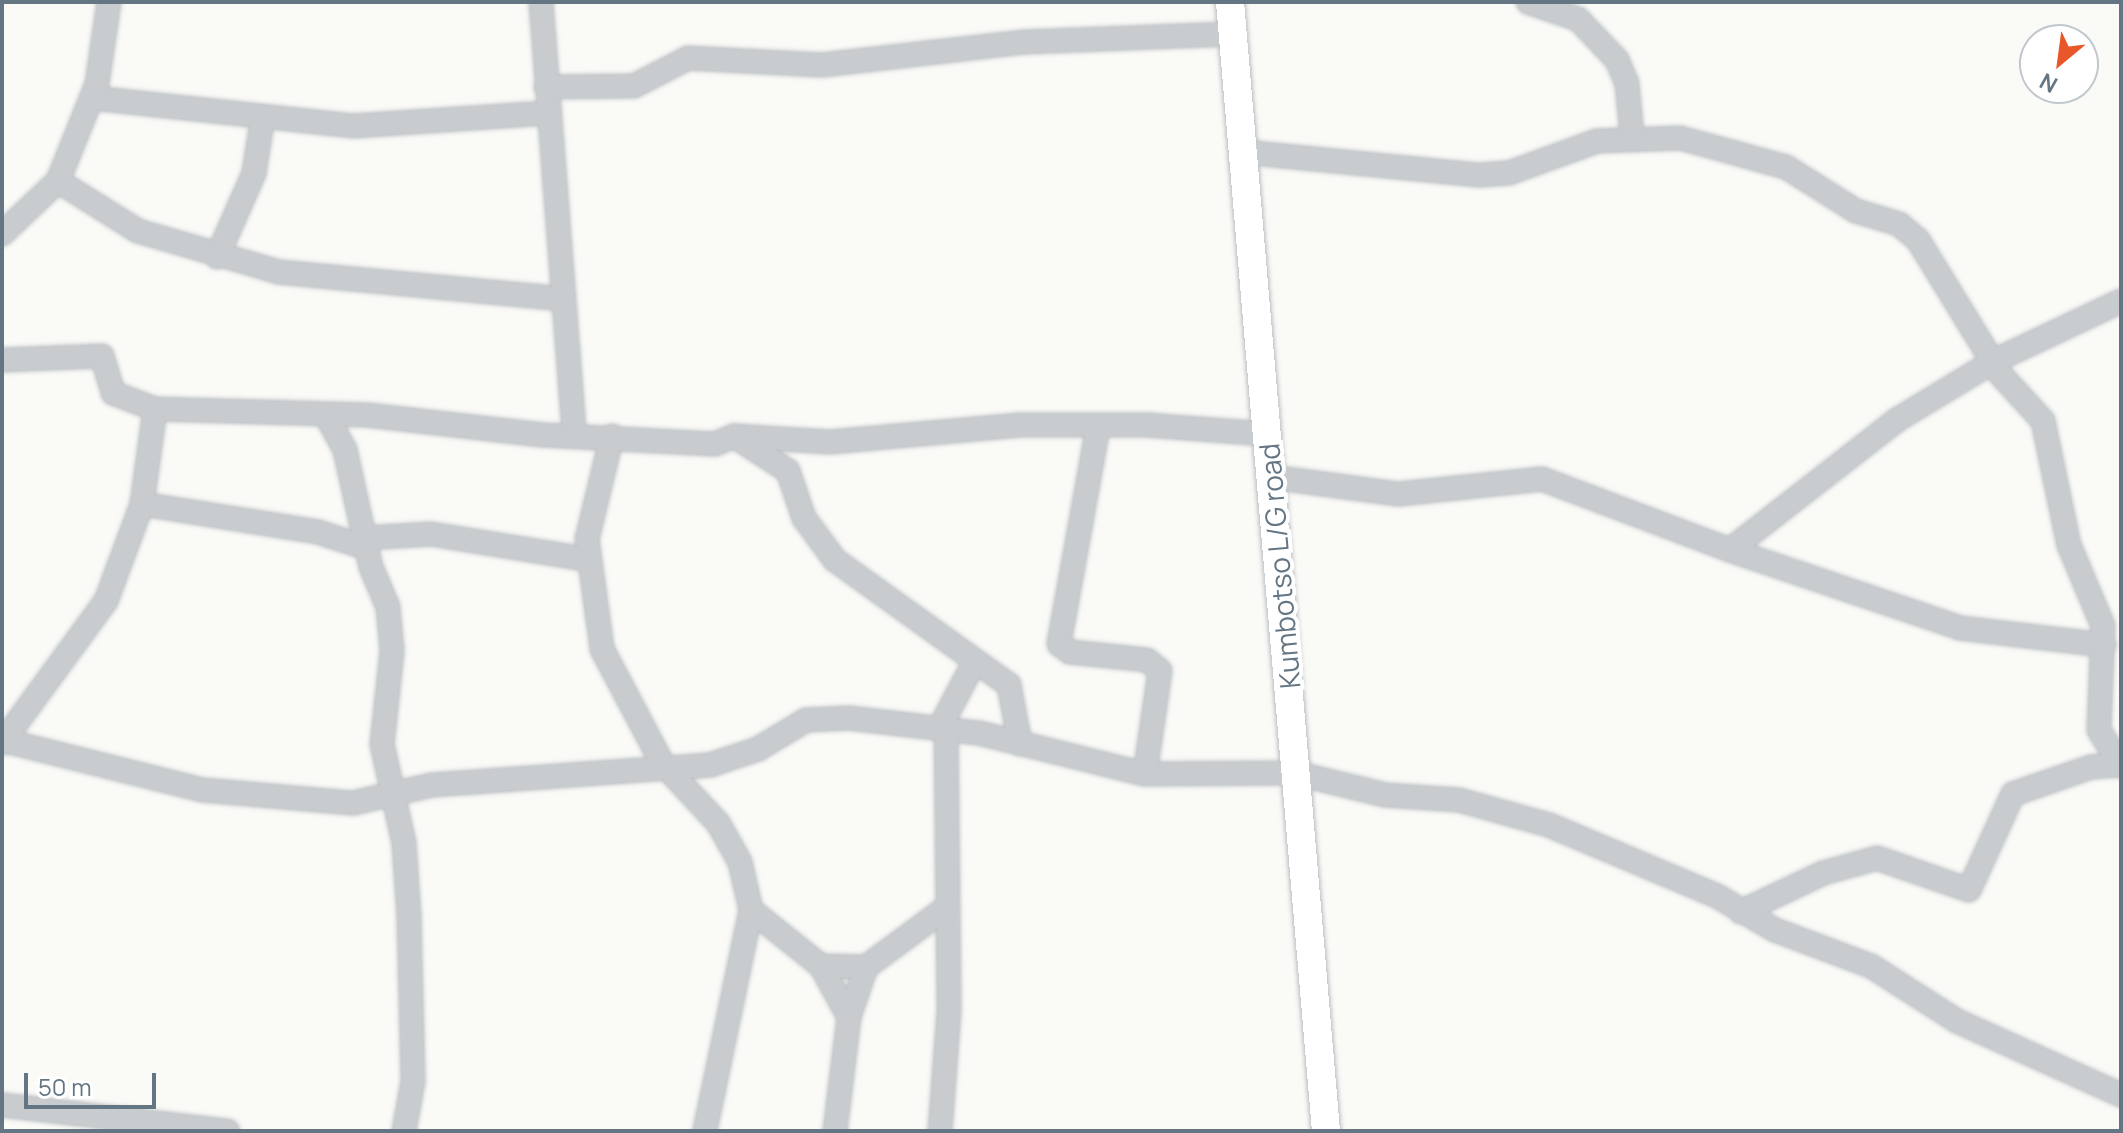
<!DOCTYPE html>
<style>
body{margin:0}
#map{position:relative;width:2123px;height:1133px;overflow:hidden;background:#fafaf7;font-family:Manrope,sans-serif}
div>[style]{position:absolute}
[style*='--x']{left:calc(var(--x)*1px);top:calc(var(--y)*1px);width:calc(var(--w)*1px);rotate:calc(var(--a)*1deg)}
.roads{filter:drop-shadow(0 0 2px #bbbfc3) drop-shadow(0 0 2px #bbbfc3)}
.minor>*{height:22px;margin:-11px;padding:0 11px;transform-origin:11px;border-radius:11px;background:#c8cccf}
.major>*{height:28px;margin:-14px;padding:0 14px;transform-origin:14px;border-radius:14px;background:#fff}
span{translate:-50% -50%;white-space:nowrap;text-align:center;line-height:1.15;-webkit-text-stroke:8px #fff;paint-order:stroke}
.street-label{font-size:28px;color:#647583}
.frame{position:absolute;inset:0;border:4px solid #647583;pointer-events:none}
.north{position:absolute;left:2019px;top:24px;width:80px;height:80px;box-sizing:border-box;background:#fff;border:2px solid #c1c8cd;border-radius:50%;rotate:209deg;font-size:22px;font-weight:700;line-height:32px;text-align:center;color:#647583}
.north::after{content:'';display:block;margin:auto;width:28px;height:36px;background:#e95728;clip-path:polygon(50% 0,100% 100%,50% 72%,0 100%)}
.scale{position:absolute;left:24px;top:1073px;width:132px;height:36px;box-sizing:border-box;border:4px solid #647583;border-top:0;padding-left:10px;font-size:24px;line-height:28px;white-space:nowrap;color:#647583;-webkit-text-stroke:6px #fff;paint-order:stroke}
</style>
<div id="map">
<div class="roads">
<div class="minor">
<i style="--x:541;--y:2;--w:433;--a:85.6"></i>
<i style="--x:1528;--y:2;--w:53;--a:18.8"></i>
<i style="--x:1578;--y:19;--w:57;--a:46.4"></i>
<i style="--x:1617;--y:60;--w:26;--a:67"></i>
<i style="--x:1627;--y:84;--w:52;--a:84.5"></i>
<i style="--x:546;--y:87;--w:88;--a:-0.7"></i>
<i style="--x:634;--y:86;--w:61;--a:-27.4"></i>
<i style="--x:688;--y:58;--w:134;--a:3"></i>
<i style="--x:822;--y:65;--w:202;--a:-6.5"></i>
<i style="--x:1023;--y:42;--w:210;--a:-2.2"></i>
<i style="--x:92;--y:98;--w:262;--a:6.1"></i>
<i style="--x:353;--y:126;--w:195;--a:-3.8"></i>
<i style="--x:1243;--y:152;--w:237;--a:5.6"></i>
<i style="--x:1479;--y:175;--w:30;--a:-4"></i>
<i style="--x:1509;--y:173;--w:94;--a:-20"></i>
<i style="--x:1597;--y:141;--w:83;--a:-2.1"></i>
<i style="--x:1680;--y:138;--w:110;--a:15.3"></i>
<i style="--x:1786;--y:167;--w:83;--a:32.2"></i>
<i style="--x:1856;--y:211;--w:45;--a:16.8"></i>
<i style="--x:1899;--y:224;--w:25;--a:40"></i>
<i style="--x:1918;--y:240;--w:157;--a:58.5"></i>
<i style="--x:2000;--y:374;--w:64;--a:47.5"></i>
<i style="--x:2043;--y:421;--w:127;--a:78.2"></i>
<i style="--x:2069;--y:545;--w:88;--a:67.2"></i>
<i style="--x:2103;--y:626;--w:104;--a:92.2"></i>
<i style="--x:2099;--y:730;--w:42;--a:58.6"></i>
<i style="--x:58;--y:181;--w:94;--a:32"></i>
<i style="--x:138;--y:231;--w:147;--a:16.2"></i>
<i style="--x:279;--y:272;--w:284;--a:5.4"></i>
<i style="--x:2;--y:234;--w:77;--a:-43.4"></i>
<i style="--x:58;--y:181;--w:105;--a:-68.1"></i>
<i style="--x:97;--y:84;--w:83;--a:-81.7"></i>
<i style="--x:217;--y:257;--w:92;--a:-66.2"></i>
<i style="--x:254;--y:173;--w:52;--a:-81.1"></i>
<i style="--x:2;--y:360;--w:100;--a:-2.3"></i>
<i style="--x:102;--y:356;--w:39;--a:73"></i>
<i style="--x:113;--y:393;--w:45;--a:20.9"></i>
<i style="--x:155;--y:409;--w:212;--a:1.6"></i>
<i style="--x:367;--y:415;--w:177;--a:6.5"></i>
<i style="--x:543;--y:435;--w:172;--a:3"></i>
<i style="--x:715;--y:444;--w:21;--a:-23"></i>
<i style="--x:734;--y:436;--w:96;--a:3.6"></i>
<i style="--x:830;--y:442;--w:191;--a:-5.1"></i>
<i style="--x:1020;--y:425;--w:127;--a:0"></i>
<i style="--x:1147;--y:425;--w:120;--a:4.3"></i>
<i style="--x:328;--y:419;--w:35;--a:61"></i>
<i style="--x:345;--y:450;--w:120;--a:77.5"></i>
<i style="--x:371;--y:567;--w:43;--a:67"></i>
<i style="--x:388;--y:607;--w:44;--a:84.8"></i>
<i style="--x:392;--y:651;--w:94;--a:96.1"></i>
<i style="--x:382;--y:744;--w:101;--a:77.5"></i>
<i style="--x:404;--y:843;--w:74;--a:86.1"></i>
<i style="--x:409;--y:917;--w:164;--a:88.6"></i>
<i style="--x:413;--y:1081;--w:51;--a:100.2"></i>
<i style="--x:1098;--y:427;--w:220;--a:100.2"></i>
<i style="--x:1059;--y:644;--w:14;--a:36"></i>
<i style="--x:1070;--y:652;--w:77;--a:5.9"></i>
<i style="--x:1147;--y:660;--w:17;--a:40"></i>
<i style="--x:1160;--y:671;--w:104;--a:98.3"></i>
<i style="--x:612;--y:436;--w:106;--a:103.6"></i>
<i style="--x:587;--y:539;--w:111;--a:82.2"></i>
<i style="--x:602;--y:649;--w:129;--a:62.2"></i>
<i style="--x:662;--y:763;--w:82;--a:47"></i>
<i style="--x:718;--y:823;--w:45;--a:60.6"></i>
<i style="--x:740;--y:862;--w:49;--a:77.1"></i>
<i style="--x:751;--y:910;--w:226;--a:101.8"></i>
<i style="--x:734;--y:436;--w:64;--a:32.9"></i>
<i style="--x:788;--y:471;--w:50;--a:71.2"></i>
<i style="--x:804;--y:518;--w:52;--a:53.6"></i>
<i style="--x:835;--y:560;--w:214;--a:35.7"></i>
<i style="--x:1009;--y:685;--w:60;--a:79.4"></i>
<i style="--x:1271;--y:477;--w:129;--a:7.6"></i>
<i style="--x:1399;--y:494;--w:144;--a:-6"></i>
<i style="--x:1542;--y:479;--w:201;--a:20.7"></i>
<i style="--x:1730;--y:550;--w:212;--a:-37.9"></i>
<i style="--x:1897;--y:420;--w:114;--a:-31.3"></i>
<i style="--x:1994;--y:361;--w:140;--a:-25.3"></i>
<i style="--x:142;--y:504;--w:178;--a:9"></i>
<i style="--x:318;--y:532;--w:52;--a:18.1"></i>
<i style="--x:365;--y:538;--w:66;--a:-3.5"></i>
<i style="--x:431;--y:534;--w:157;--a:9.2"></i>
<i style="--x:1730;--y:550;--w:243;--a:18.7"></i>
<i style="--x:1960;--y:628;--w:145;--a:6.7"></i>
<i style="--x:2;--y:740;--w:207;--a:14"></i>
<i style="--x:203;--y:790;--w:151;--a:5"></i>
<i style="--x:353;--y:803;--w:81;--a:-12.8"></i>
<i style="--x:432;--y:785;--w:279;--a:-4.1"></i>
<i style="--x:710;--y:765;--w:51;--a:-18.4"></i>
<i style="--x:758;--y:749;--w:56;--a:-31.1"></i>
<i style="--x:806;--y:720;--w:43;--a:-2.7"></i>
<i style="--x:849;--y:718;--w:131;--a:6.6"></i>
<i style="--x:979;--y:733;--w:171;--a:13.9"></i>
<i style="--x:1145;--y:774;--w:150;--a:-0.4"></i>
<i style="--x:1295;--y:773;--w:93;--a:13.7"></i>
<i style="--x:1385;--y:795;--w:74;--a:3.9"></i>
<i style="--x:1459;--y:800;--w:93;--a:15.5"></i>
<i style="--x:1549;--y:825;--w:182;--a:22.9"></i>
<i style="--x:1717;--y:896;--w:67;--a:30.4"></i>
<i style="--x:1775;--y:930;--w:103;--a:20.6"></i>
<i style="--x:1871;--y:966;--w:102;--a:32.6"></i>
<i style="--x:1957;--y:1021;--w:180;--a:24.3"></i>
<i style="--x:2;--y:743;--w:176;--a:-53.8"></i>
<i style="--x:106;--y:601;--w:103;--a:-69.6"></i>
<i style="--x:142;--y:504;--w:96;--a:-82.2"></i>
<i style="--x:751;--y:910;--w:90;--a:38.7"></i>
<i style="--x:821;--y:966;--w:45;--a:1.3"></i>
<i style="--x:1741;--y:912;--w:91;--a:-25.4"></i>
<i style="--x:1823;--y:873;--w:56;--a:-15.5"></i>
<i style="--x:1877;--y:858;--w:97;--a:19.2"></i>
<i style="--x:1969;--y:890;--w:106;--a:-65.4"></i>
<i style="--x:2013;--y:794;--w:83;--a:-19.1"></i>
<i style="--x:2091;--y:767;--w:28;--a:-4"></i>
<i style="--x:821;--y:966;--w:58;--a:61.2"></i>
<i style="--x:2;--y:1105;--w:227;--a:6.6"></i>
<i style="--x:835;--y:1131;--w:115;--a:-83"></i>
<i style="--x:849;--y:1017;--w:53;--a:-71.2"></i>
<i style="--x:866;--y:967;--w:99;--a:-36.4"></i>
<i style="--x:940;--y:1131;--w:121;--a:-85.7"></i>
<i style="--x:949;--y:1010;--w:294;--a:-90.6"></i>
<i style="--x:946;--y:716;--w:62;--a:-62.2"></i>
</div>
<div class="major">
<i style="--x:1230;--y:2;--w:1133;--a:85.14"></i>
</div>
</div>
<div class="street-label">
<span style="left:1279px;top:566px;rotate:-95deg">Kumbotso L/G road</span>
</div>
<div class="frame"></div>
<div class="north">N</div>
<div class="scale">50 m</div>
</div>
